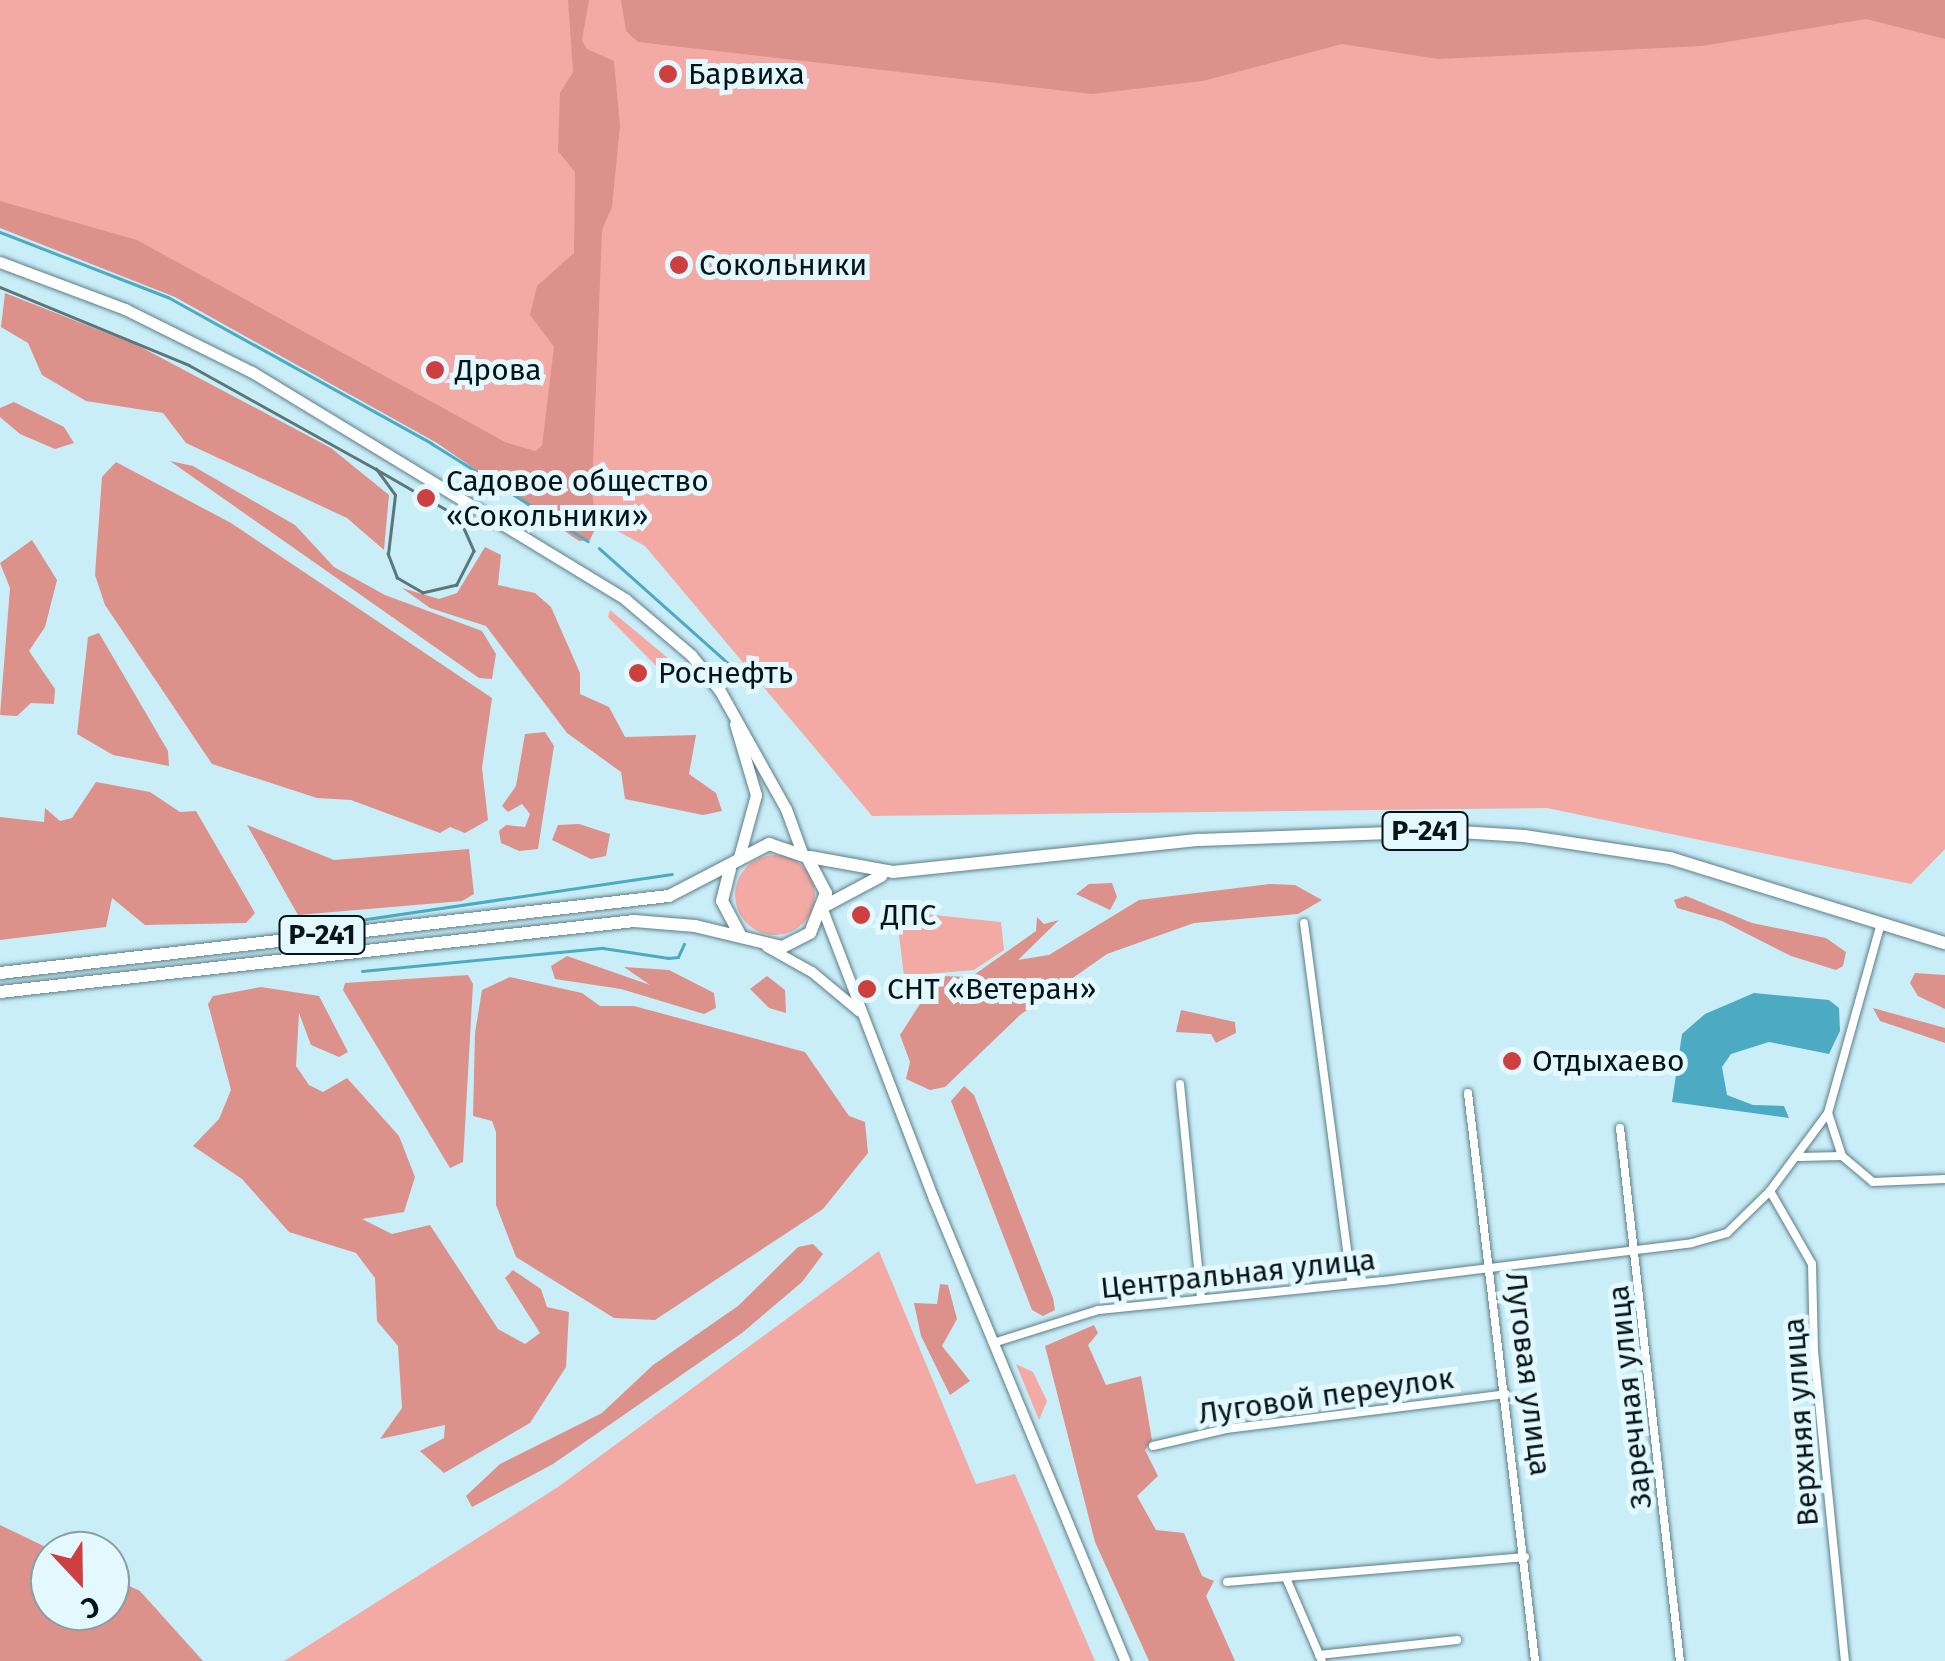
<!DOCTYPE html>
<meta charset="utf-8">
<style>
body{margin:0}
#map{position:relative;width:1945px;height:1661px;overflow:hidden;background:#c9eef8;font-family:"Fira Sans",sans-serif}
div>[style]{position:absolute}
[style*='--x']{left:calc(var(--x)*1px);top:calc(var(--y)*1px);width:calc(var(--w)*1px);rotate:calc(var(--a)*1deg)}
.green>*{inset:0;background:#f4aaa4}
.round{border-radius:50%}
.forest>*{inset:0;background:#dd918b}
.water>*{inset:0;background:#4cabc2}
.stream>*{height:2.5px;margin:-1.25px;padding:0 1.25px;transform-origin:1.25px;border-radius:1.25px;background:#4cabc2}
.roads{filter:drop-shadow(0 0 2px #5d7e88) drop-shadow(0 0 2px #5d7e88)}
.minor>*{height:8px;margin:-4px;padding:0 4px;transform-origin:4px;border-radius:4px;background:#fff}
.secondary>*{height:10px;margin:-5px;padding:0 5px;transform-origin:5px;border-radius:5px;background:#fff}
.primary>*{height:11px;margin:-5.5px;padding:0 5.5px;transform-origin:5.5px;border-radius:5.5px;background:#fff}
.trunk>*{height:12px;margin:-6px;padding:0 6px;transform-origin:6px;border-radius:6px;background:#fff}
.tram>*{height:2.5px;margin:-1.25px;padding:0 1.25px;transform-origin:1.25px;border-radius:1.25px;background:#5d767c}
.dots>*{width:28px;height:28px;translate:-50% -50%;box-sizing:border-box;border:5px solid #e3f9ff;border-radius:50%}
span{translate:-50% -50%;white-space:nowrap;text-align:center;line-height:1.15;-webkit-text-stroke:10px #e3f9ff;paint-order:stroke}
.shield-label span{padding:2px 8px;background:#e3f9ff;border:2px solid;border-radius:8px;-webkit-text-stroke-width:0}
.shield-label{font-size:28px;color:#071518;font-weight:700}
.poi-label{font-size:30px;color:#071518}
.left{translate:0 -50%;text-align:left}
.street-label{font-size:30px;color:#071518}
.north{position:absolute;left:30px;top:1531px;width:100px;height:100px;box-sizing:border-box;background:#e3f9ff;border:2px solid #8b9ea3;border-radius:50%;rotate:158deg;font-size:28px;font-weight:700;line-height:40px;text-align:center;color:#071518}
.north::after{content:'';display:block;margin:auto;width:35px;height:45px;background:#ce3f40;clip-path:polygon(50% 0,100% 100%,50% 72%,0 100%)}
</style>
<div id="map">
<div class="green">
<i style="clip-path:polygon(0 0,1945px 0,1945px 849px,1911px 884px,1547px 808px,872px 816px,645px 546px,138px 269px,0 218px)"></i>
<i style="clip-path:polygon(610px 610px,686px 673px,688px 686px,665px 675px,608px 617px)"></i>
<i class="round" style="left:735px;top:855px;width:80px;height:80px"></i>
<i style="clip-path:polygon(896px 911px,1001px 922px,1004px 950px,974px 970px,904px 976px)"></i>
<i style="clip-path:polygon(879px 1251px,976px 1484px,1015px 1474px,1095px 1661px,284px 1661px,558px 1487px)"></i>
<i style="clip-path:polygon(1016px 1364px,1033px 1372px,1047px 1401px,1039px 1420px)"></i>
</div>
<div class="forest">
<i style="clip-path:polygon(568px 0,589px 0,582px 40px,587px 49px,614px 61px,620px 126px,612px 207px,602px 230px,592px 490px,596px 527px,590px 540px,579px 541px,437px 443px,175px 297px,0 228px,0 201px,137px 240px,505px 442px,535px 451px,542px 446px,554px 347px,530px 315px,537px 286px,574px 253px,575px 172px,558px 151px,560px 93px,573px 72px)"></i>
<i style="clip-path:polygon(621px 0,1945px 0,1945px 39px,1866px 19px,1702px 46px,1438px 59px,1342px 44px,1203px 81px,1092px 94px,638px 42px,626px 31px)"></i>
<i style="clip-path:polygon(5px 293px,137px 345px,331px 448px,389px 495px,384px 550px,347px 518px,186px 443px,163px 413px,86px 401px,42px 375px,28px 343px,1px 327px)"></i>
<i style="clip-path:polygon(14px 402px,64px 427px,74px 443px,55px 449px,20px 434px,0 417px,0 408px)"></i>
<i style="clip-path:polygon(170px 461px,193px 466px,295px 525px,334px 567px,385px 595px,482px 631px,496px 654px,492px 679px,479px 678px)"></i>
<i style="clip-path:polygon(116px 462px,231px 523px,492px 698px,482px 768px,488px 820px,465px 833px,450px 827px,440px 833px,351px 800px,317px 798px,212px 764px,105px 605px,95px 575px,102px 477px)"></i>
<i style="clip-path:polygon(32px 540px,57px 580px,45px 627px,29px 651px,55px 689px,54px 704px,31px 703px,17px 716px,0 715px,10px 588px,0 563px)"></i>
<i style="clip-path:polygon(485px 547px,501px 555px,498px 585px,535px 593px,551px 607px,580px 673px,580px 694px,609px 707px,625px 737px,696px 735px,689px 774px,716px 793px,722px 811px,703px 815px,625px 799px,621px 772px,567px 733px,486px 626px,430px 608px,402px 588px,439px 599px,457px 593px)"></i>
<i style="clip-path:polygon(99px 633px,168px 751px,169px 766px,113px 755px,77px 734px,88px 637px)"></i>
<i style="clip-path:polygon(545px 732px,554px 746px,538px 849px,519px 851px,501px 843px,499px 831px,506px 825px,525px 827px,530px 814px,522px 804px,508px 812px,502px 806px,516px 786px,525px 734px)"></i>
<i style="clip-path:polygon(96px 782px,150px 792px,180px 812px,196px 811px,255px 913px,246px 923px,145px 925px,112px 898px,106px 927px,0 940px,0 817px,44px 822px,45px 808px,60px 821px,72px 818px)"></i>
<i style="clip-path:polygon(579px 824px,610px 834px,606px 856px,591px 859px,552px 840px,558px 825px)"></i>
<i style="clip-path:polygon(247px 825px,334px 860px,469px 849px,474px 894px,462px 901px,298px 915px)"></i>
<i style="clip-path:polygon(1112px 883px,1117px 897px,1110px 910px,1076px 894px,1089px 884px)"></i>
<i style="clip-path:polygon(1270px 884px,1295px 885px,1322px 900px,1298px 914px,1194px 923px,1107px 954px,1020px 1015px,945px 1087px,930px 1090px,906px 1079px,910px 1062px,900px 1035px,929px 990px,940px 976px,971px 977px,1036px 931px,1037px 917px,1044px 924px,1059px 920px,1018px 960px,1049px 955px,1139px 900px)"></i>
<i style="clip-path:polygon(1686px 896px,1752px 923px,1826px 938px,1846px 952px,1843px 966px,1836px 970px,1791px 956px,1722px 921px,1677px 908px,1674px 900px)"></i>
<i style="clip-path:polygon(567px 956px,650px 985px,624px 967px,669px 970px,714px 993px,716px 1008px,704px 1014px,621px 989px,555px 979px,551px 966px)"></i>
<i style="clip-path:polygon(1915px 973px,1945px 975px,1945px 1009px,1918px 996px,1910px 983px)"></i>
<i style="clip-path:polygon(468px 975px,473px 984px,463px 1162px,450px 1168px,343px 990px,345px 983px)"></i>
<i style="clip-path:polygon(767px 976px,785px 990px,786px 1013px,769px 1008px,750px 989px)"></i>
<i style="clip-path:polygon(510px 977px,582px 993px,600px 1006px,634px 1006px,805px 1052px,849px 1116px,865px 1122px,868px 1153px,823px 1209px,655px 1320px,614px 1318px,516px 1257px,496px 1205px,496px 1132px,492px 1121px,473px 1116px,475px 1033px,482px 990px)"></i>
<i style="clip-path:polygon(261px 987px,319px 996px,348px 1052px,339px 1057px,311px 1045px,299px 1013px,296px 1066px,309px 1085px,323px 1092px,347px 1078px,399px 1136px,415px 1177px,404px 1212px,362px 1219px,392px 1234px,430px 1225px,498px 1329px,525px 1344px,540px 1333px,505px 1278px,513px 1270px,541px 1289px,547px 1307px,569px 1312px,566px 1367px,530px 1423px,444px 1473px,420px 1451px,444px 1438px,445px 1425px,380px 1439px,402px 1408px,398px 1346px,377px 1321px,375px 1278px,356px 1253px,289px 1232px,242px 1179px,193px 1146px,219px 1119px,231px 1090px,208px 1004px,213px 996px)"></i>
<i style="clip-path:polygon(1873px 1008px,1945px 1028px,1945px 1043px,1880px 1021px)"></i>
<i style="clip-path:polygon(1181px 1010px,1235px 1022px,1236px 1033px,1216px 1043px,1211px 1034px,1176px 1032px)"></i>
<i style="clip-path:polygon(964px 1086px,974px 1095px,1053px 1298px,1055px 1310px,1043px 1316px,1032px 1310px,951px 1101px)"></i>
<i style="clip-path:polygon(813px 1244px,823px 1254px,802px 1282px,742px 1333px,553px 1464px,472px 1507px,466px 1496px,500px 1464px,602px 1413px,653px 1365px,738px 1306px,798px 1247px)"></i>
<i style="clip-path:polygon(940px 1284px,948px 1285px,957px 1319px,942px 1346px,970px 1381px,950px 1395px,921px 1336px,914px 1303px,937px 1304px)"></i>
<i style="clip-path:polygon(1094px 1325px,1098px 1333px,1088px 1345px,1106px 1385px,1141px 1376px,1152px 1440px,1145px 1450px,1158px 1476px,1137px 1496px,1156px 1530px,1184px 1533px,1202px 1576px,1214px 1581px,1206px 1596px,1235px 1661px,1149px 1661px,1095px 1542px,1045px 1346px)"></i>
<i style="clip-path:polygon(0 1525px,54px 1551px,50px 1611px,110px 1611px,110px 1577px,140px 1591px,203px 1661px,0 1661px)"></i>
</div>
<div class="water">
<i style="clip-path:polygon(1754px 993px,1829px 1000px,1839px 1008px,1840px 1031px,1829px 1054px,1769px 1042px,1731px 1054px,1722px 1067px,1727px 1095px,1753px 1105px,1784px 1106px,1789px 1118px,1672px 1102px,1682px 1034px,1705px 1014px)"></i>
</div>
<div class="stream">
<i style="--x:0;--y:232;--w:180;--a:21.2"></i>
<i style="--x:168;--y:297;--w:301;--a:29"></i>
<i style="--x:431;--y:443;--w:185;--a:32"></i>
<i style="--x:599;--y:548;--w:173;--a:41.7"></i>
<i style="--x:360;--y:920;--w:315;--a:-8.4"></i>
<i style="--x:362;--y:971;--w:242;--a:-5.5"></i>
<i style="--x:603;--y:948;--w:66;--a:8.7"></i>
<i style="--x:668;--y:958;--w:10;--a:-6"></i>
<i style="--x:678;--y:957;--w:14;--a:-65"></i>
</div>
<div class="roads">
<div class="minor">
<i style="--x:1304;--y:923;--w:361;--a:82.5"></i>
<i style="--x:1180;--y:1084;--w:214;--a:84.4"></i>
<i style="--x:1468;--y:1093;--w:572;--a:83.27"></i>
<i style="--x:1828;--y:1113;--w:45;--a:72"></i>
<i style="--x:1842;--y:1156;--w:40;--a:40"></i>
<i style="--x:1873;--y:1182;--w:72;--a:-2.4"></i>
<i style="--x:1620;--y:1128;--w:536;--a:83.58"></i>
<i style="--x:1799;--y:1157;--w:43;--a:-1.3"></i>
<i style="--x:1770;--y:1191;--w:84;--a:60.1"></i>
<i style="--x:1812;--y:1264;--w:87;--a:88.7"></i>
<i style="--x:1814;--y:1351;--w:312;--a:84.3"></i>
<i style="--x:993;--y:1343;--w:110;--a:-17.4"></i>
<i style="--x:1098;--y:1310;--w:287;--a:-5.8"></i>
<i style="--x:1384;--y:1281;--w:310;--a:-7"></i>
<i style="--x:1692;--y:1243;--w:36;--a:-16"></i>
<i style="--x:1727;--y:1233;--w:60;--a:-44.3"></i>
<i style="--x:1770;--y:1191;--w:97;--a:-53.4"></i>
<i style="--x:1828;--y:1113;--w:197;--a:-74.4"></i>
<i style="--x:1153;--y:1446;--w:75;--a:-13.1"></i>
<i style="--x:1226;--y:1429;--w:282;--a:-7.1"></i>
<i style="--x:1286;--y:1578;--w:90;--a:66.6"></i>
<i style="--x:1227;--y:1582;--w:299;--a:-4.8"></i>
<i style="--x:1319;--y:1655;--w:139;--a:-6.2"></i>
</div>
<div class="secondary">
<i style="--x:823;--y:910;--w:310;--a:69"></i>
<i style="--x:934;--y:1199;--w:500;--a:67.5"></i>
<i style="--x:767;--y:947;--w:51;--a:29.1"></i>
<i style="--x:812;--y:972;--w:62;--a:39.8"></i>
</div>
<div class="primary">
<i style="--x:0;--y:262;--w:134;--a:20.6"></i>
<i style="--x:125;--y:309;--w:142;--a:26.4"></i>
<i style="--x:252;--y:372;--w:437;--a:31.3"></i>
<i style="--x:625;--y:599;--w:87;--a:40.3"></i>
<i style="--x:691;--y:655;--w:46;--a:51.1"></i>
<i style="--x:720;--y:691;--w:135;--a:60.8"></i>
<i style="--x:786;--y:809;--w:47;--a:70"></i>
<i style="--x:735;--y:724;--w:74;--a:73.5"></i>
<i style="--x:756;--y:795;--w:64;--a:105.3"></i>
</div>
<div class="trunk">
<i style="--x:810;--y:857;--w:84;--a:10.2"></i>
<i style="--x:893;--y:872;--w:308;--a:-6"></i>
<i style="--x:1199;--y:840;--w:245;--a:-2.1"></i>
<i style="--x:1444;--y:831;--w:80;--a:3.6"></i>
<i style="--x:1524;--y:836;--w:148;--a:8.6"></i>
<i style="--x:1670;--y:858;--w:288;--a:17.2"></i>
<i style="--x:730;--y:869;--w:33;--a:104"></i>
<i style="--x:722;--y:901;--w:40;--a:62"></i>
<i style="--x:825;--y:906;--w:64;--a:-28.2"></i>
<i style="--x:0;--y:973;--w:673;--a:-6.57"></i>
<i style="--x:669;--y:896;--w:113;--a:-27.5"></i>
<i style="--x:769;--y:844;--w:40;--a:18.9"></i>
<i style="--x:807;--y:857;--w:41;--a:62.2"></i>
<i style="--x:826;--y:893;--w:43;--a:111.8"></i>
<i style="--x:810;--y:933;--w:31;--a:153"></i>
<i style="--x:782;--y:947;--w:89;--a:-166.4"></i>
<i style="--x:695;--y:926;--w:61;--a:-175.3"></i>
<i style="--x:634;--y:921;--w:638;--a:173.61"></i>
</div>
</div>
<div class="tram">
<i style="--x:0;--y:287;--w:204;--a:22.4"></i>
<i style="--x:189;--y:365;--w:214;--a:29.1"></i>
<i style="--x:376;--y:469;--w:96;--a:30"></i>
<i style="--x:459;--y:517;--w:37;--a:66"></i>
<i style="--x:474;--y:551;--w:38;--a:117"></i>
<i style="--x:457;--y:585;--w:35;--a:167"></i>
<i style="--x:423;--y:593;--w:30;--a:-150"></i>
<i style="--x:397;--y:578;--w:26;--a:-111"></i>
<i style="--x:388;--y:554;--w:59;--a:-83.2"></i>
<i style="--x:395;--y:495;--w:32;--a:-126"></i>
</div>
<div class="dots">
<i style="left:668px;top:74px;background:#ce3f40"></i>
<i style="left:679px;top:265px;background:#ce3f40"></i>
<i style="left:435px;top:370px;background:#ce3f40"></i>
<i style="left:426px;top:498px;background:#ce3f40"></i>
<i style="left:638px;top:673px;background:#ce3f40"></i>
<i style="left:861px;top:915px;background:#ce3f40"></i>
<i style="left:867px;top:989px;background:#ce3f40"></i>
<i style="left:1512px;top:1061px;background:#ce3f40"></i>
</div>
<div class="shield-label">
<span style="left:1425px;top:831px">Р-241</span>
<span style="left:322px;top:935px">Р-241</span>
</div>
<div class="poi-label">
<span class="left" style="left:688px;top:74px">Барвиха</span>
<span class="left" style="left:699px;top:265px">Сокольники</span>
<span class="left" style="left:455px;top:370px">Дрова</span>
<span class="left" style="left:446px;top:498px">Садовое общество<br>«Сокольники»</span>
<span class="left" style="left:658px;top:673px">Роснефть</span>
<span class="left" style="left:881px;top:915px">ДПС</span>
<span class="left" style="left:887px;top:989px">СНТ «Ветеран»</span>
<span class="left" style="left:1532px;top:1061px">Отдыхаево</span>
</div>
<div class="street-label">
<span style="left:1238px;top:1274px;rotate:-6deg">Центральная улица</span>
<span style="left:1528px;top:1374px;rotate:83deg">Луговая улица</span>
<span style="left:1326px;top:1396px;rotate:-8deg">Луговой переулок</span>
<span style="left:1630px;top:1397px;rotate:-96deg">Заречная улица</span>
<span style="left:1801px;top:1422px;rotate:-94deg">Верхняя улица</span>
</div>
<div class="north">С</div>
</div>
